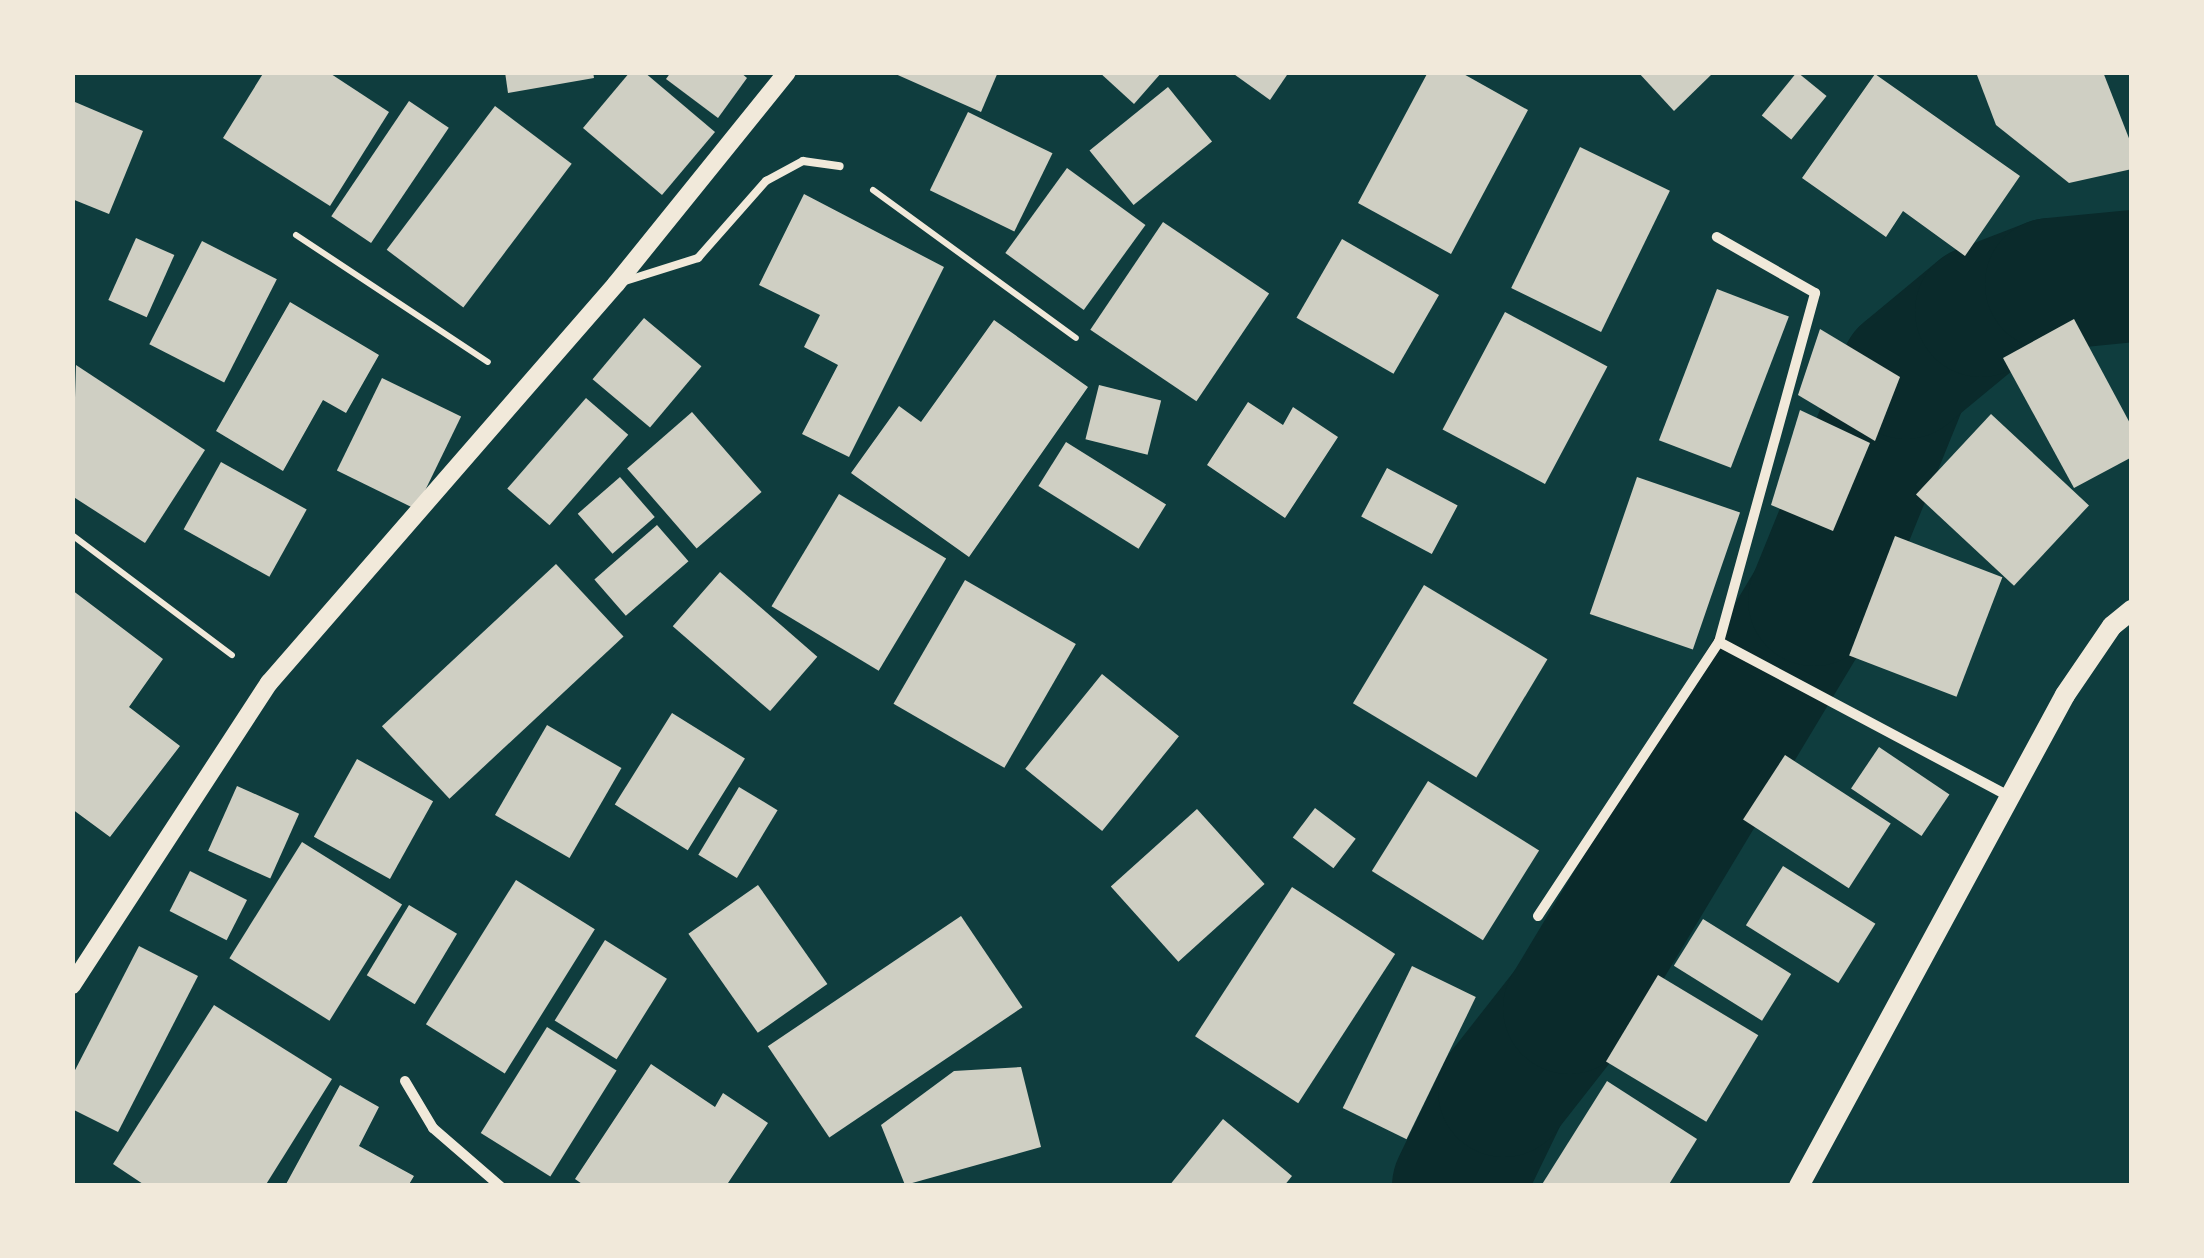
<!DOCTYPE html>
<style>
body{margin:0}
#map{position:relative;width:2204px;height:1258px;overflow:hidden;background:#0f3d3e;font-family:"Sofia Sans Condensed",sans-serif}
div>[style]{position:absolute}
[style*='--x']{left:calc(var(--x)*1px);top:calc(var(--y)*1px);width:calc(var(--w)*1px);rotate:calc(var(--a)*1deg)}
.river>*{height:132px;margin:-66px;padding:0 66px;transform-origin:66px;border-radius:66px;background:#0a2a2b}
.building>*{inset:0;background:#cfcfc3;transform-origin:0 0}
.path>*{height:6px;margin:-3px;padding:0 3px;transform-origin:3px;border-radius:3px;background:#f1e9da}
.service>*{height:8px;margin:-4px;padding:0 4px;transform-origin:4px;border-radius:4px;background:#f1e9da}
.minor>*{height:10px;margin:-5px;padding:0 5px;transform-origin:5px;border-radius:5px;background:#f1e9da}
.tertiary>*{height:18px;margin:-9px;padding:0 9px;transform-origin:9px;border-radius:9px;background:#f1e9da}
.secondary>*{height:20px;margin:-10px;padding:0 10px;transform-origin:10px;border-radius:10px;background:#f1e9da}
span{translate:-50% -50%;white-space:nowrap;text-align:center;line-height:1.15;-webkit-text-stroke:9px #f1e9da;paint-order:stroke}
.frame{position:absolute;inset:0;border:75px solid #f1e9da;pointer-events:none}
</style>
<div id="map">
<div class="river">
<i style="--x:1458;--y:1186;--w:106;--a:-64.2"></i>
<i style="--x:1504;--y:1091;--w:105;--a:-51.9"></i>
<i style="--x:1569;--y:1008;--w:476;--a:-59"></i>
<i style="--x:1814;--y:600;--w:245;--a:-67.9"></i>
<i style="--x:1906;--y:373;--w:97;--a:-39.6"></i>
<i style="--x:1981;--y:311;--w:75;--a:-21.1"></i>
<i style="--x:2051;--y:284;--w:81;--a:-5.6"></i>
</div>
<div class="building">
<i style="clip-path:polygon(264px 72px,328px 72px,389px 112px,330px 206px,223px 138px)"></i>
<i style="clip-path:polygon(505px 72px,593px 72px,594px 78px,508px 93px)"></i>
<i style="clip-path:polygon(630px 72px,644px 72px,715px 132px,662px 195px,583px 128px)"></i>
<i style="clip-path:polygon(671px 72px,740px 72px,747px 78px,718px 118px,666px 79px)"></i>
<i style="clip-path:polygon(891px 72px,998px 72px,981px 112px)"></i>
<i style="clip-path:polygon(1099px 72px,1162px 72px,1134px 104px)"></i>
<i style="clip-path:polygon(1231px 72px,1289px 72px,1270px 100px)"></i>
<i style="clip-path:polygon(1428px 72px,1460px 72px,1528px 110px,1451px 254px,1358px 203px)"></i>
<i style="clip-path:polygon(1638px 72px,1714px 72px,1674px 111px)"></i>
<i style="left:1797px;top:72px;width:38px;height:56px;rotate:39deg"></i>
<i style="clip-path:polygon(2103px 72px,2132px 146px,2132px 169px,2069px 183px,1996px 125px,1977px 75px)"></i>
<i style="clip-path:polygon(1875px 74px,2020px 176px,1965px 256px,1903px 211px,1886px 237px,1802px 178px)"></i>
<i style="left:1168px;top:87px;width:70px;height:101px;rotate:51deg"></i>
<i style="left:409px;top:101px;width:48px;height:139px;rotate:34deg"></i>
<i style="clip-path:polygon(75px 102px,143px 131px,109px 214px,72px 199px)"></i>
<i style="left:495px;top:106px;width:96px;height:180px;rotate:37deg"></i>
<i style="left:968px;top:112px;width:94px;height:87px;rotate:26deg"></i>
<i style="left:1580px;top:147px;width:100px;height:157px;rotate:26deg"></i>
<i style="left:1067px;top:168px;width:97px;height:105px;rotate:36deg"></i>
<i style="clip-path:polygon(804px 194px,944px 267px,849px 457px,802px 434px,838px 365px,804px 347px,820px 315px,759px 285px)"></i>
<i style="left:1163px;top:222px;width:128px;height:130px;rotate:34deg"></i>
<i style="left:136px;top:238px;width:42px;height:68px;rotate:24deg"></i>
<i style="left:1342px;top:239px;width:112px;height:91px;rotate:30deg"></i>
<i style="left:202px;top:241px;width:84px;height:116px;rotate:27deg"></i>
<i style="left:1717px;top:289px;width:77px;height:162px;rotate:21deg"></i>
<i style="clip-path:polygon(290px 302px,379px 355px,346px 413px,323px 400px,283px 471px,216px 431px)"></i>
<i style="left:1505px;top:312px;width:116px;height:133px;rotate:28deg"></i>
<i style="left:644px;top:318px;width:75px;height:80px;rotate:40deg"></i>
<i style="clip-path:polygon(2074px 319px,2132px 427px,2132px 457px,2074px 488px,2003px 358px)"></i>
<i style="clip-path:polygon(994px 320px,1088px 387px,969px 557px,851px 473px,899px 406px,921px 422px)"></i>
<i style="clip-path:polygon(1820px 329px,1900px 377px,1875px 441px,1798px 395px)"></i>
<i style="clip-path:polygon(76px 365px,205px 450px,145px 543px,72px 496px)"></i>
<i style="left:382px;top:378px;width:88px;height:103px;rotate:26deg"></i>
<i style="left:1099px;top:385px;width:64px;height:56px;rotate:14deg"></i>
<i style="left:586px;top:398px;width:56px;height:120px;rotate:41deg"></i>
<i style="clip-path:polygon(1248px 402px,1283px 425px,1293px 407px,1338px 437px,1285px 518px,1207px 465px)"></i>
<i style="clip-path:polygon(1800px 410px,1870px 443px,1833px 531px,1771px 505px)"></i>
<i style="left:692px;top:412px;width:106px;height:86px;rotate:49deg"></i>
<i style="left:1991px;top:414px;width:134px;height:110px;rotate:43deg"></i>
<i style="left:1066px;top:442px;width:118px;height:52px;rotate:32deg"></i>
<i style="left:221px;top:462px;width:98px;height:77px;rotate:29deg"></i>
<i style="left:1387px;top:468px;width:80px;height:55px;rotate:28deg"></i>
<i style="left:620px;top:477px;width:53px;height:56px;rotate:49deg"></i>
<i style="left:1637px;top:477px;width:109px;height:145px;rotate:19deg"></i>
<i style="left:839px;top:494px;width:125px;height:131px;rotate:31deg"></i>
<i style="left:657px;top:525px;width:48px;height:83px;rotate:49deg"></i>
<i style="left:1895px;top:536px;width:115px;height:128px;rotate:21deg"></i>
<i style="left:556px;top:564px;width:99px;height:238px;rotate:47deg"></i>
<i style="left:720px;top:572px;width:129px;height:72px;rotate:41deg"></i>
<i style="left:965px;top:580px;width:128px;height:143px;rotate:30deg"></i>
<i style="left:1424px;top:585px;width:144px;height:138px;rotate:31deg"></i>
<i style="clip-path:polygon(72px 590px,163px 659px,129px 707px,180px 746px,110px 837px,72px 809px)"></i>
<i style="left:1102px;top:674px;width:99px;height:122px;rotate:39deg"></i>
<i style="left:672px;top:713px;width:86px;height:108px;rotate:32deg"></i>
<i style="left:547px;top:725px;width:86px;height:104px;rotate:30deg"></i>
<i style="left:1879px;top:747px;width:85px;height:50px;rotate:34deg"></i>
<i style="left:1785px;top:755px;width:126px;height:77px;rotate:33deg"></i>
<i style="left:357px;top:759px;width:87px;height:89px;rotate:29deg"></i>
<i style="left:1428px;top:781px;width:131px;height:106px;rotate:32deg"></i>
<i style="left:237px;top:786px;width:68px;height:71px;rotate:24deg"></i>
<i style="left:739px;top:787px;width:45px;height:79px;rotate:31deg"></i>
<i style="left:1315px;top:808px;width:51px;height:37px;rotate:37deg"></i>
<i style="left:1197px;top:809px;width:101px;height:116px;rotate:48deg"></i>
<i style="left:302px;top:842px;width:118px;height:137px;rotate:32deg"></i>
<i style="left:1783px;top:866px;width:109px;height:70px;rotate:32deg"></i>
<i style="left:190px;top:871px;width:64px;height:45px;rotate:27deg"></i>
<i style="left:516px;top:880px;width:93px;height:170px;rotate:32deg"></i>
<i style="left:758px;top:885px;width:121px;height:85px;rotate:55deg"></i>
<i style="left:1292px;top:887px;width:123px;height:178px;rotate:33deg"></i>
<i style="left:409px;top:905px;width:56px;height:82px;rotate:31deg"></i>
<i style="left:961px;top:916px;width:110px;height:233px;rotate:56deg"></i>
<i style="left:1703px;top:919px;width:104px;height:55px;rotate:32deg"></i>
<i style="left:605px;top:940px;width:73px;height:95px;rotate:32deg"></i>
<i style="clip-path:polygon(139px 946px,198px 976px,118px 1132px,72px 1109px,72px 1076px)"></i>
<i style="left:1412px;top:966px;width:71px;height:158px;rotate:26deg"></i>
<i style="left:1658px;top:975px;width:117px;height:101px;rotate:31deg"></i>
<i style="clip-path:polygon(214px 1005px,332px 1079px,265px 1186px,146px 1186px,113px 1164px)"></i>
<i style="left:547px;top:1027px;width:82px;height:125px;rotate:32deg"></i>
<i style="clip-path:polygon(651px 1064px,715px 1107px,723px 1093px,768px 1123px,726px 1186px,585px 1186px,575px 1179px)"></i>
<i style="clip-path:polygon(1021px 1067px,1041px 1147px,905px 1185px,881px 1125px,954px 1071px)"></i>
<i style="clip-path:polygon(1607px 1081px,1697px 1139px,1668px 1186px,1541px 1186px)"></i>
<i style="clip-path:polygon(340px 1085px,379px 1107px,359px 1146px,414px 1176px,408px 1186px,285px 1186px)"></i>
<i style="clip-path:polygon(1223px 1119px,1292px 1176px,1284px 1186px,1169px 1186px)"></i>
</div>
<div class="path">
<i style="--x:873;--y:190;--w:251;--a:36.1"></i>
<i style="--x:296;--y:235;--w:230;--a:33.5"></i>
<i style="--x:72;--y:535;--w:200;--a:36.9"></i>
</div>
<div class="service">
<i style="--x:625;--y:281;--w:77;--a:-17.5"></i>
<i style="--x:698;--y:258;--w:103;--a:-48.6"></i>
<i style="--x:766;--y:181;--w:42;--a:-28.4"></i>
<i style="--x:803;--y:161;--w:37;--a:8"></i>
</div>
<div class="minor">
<i style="--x:1719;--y:642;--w:328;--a:28"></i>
<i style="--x:1538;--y:916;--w:328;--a:-56.6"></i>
<i style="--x:1719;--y:642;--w:362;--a:-74.6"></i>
<i style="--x:1815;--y:293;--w:113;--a:-150.3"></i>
<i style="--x:405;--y:1081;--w:55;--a:59.2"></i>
<i style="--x:433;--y:1128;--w:89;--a:40.9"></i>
</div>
<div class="tertiary">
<i style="--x:72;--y:985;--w:361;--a:-56.9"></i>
<i style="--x:269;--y:683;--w:529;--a:-48.99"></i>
<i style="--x:616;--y:284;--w:272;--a:-51.1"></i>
</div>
<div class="secondary">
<i style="--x:1799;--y:1186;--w:558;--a:-61.55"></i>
<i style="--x:2065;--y:695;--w:83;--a:-55.7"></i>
<i style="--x:2112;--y:626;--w:26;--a:-39"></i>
</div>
<div class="frame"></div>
</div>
